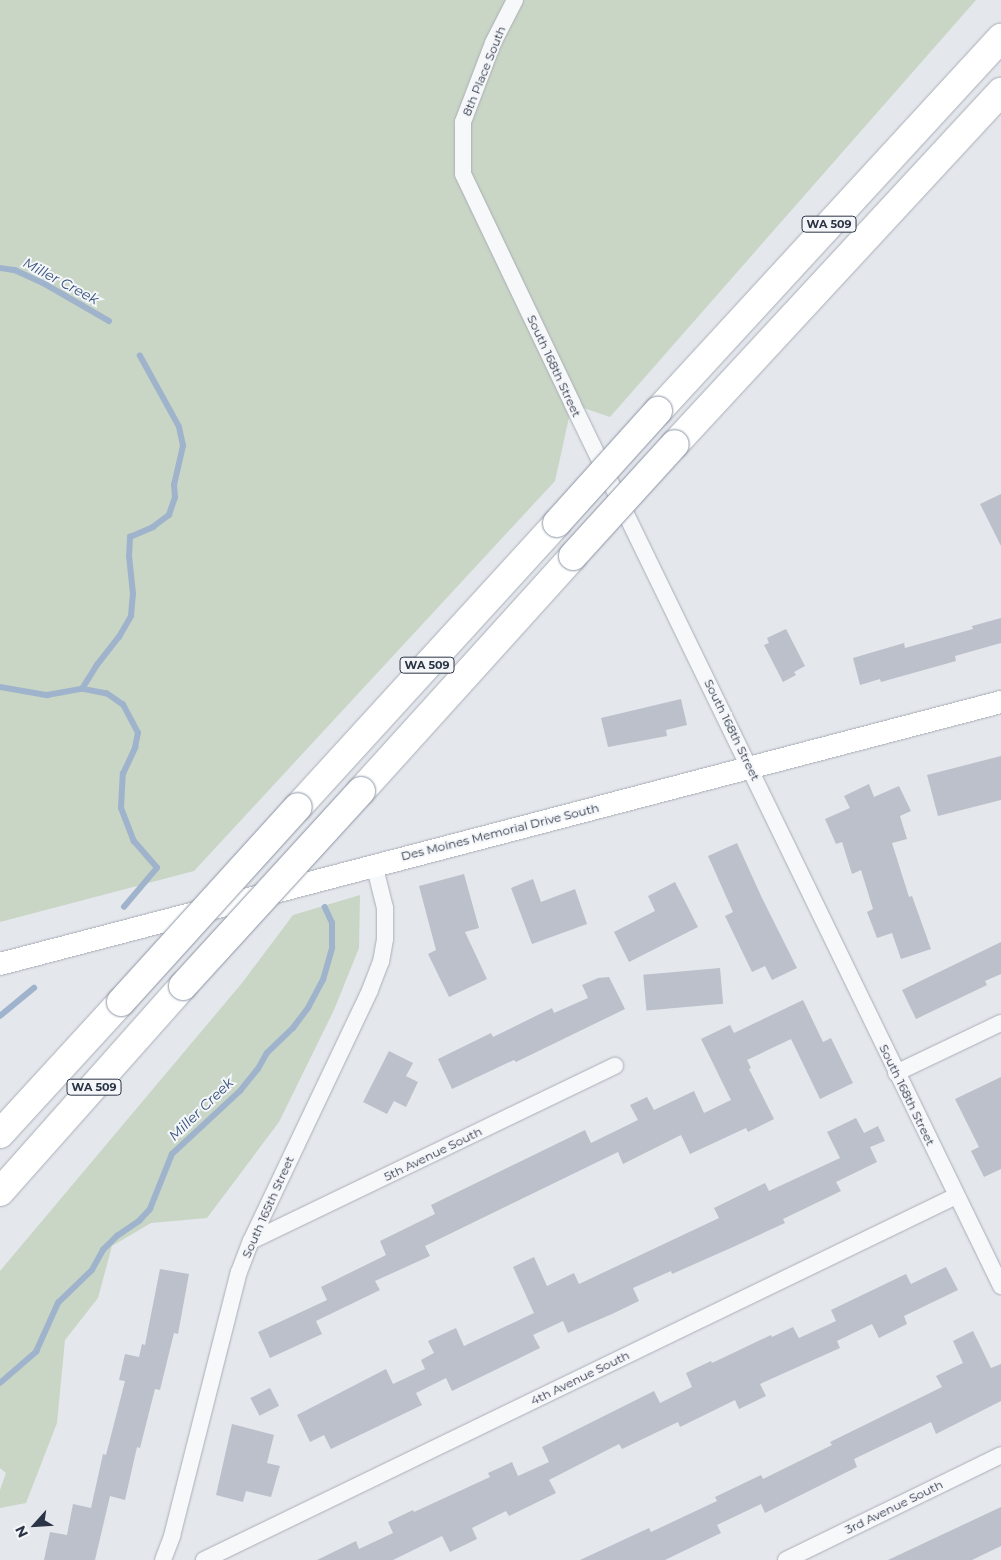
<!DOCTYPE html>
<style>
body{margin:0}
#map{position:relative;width:1001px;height:1560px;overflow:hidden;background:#e4e7ec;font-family:Montserrat,sans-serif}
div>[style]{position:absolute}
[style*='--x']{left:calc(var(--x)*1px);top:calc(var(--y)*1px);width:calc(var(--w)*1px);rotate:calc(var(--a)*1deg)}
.green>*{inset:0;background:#c9d6c5}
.stream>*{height:5.5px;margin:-2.75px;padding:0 2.75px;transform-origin:2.75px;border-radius:2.75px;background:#9fb4cc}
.building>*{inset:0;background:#bbc0ca;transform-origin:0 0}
.roads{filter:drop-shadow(0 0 1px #a9aeb7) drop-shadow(0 0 1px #a9aeb7)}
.street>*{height:16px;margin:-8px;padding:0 8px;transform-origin:8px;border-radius:8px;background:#f7f8fa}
.secondary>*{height:22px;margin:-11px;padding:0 11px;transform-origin:11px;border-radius:11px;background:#fff}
.highway>*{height:28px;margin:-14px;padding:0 14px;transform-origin:14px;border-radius:14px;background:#fff}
.bridges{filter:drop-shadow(0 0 1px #8b94a3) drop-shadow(0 0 1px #8b94a3)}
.highway-bridge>*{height:28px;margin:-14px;padding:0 14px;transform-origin:14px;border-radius:14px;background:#fff}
span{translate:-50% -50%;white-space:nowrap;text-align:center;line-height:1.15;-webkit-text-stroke:4px #f4f6f9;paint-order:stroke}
.shield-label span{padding:1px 4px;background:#f4f6f9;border:1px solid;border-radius:4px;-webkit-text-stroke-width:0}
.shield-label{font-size:11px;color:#2b3445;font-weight:700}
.street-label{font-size:12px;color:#2b3445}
.water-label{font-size:14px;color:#34527a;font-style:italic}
.north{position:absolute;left:10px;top:1500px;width:50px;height:50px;-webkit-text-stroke:4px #f4f6f9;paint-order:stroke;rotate:244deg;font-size:14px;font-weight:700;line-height:20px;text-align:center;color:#2b3445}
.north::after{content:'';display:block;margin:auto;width:18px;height:22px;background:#2b3445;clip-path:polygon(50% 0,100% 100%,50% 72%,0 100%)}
</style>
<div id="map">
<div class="green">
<i style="clip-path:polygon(0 0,976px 0,610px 417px,572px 404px,555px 481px,194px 871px,0 922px)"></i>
<i style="clip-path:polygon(360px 895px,359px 948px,334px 1010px,279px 1122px,207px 1218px,151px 1223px,112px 1246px,98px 1298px,65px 1340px,57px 1423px,26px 1503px,0 1508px,0 1490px,6px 1473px,0 1468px,0 1271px,242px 983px,293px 915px)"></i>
</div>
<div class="stream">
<i style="--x:0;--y:268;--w:15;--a:8"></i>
<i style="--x:15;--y:270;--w:33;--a:25"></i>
<i style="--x:45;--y:284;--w:74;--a:30"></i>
<i style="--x:0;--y:687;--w:48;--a:9.7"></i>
<i style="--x:47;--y:695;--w:36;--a:-10"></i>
<i style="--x:124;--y:907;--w:51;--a:-49.8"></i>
<i style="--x:157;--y:868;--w:35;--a:-131"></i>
<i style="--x:134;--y:842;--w:36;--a:-111"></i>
<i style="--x:121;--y:808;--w:34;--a:-87"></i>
<i style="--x:123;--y:774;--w:29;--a:-65"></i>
<i style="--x:135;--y:748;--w:15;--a:-79"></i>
<i style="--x:138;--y:733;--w:32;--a:-118"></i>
<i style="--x:123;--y:705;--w:19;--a:-145"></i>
<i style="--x:107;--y:694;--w:25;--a:-169"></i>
<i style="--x:82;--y:689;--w:28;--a:-58"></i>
<i style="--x:97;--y:665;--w:36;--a:-52"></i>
<i style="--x:119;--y:637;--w:24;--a:-60"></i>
<i style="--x:131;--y:616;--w:22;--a:-85"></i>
<i style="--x:133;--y:594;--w:37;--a:-96"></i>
<i style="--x:129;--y:557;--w:20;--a:-87"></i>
<i style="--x:130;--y:537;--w:25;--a:-23"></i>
<i style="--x:153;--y:527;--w:20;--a:-37"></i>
<i style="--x:169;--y:515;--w:18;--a:-71"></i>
<i style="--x:175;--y:498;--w:13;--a:-94"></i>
<i style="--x:174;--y:485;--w:40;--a:-77"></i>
<i style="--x:183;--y:446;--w:19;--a:-102"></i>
<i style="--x:179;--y:427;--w:81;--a:-118.8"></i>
<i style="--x:0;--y:1016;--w:44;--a:-39.5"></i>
<i style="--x:0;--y:1383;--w:48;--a:-40.7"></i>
<i style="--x:36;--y:1352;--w:54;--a:-65.8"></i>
<i style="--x:58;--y:1303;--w:47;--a:-44.1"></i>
<i style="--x:92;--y:1270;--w:23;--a:-61"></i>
<i style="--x:103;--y:1250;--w:20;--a:-45"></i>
<i style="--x:117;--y:1236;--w:27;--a:-34"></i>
<i style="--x:139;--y:1221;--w:16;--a:-47"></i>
<i style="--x:150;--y:1209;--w:59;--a:-68.2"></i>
<i style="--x:172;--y:1154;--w:93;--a:-42.8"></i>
<i style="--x:240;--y:1091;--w:28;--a:-51"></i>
<i style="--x:258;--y:1069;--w:18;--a:-61"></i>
<i style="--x:267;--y:1053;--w:36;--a:-44"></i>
<i style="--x:293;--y:1028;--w:25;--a:-53"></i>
<i style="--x:308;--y:1008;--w:32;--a:-62"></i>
<i style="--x:323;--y:980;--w:33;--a:-74"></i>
<i style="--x:332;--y:948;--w:25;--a:-90"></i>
<i style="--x:332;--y:923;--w:17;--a:-115"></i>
</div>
<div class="building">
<i style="clip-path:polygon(1001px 494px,1001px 546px,980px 504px)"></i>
<i style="clip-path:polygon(1001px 618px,1001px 643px,955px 656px,956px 661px,881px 682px,880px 679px,860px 685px,853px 658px,904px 643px,905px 648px,973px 629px,972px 626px)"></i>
<i style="clip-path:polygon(786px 629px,805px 666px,794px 672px,796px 675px,783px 682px,764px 645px,769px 643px,767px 638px)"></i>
<i style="clip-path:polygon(681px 699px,687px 725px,666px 730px,667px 736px,608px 747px,601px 718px)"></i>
<i style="clip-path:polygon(1001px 756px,1001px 800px,938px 816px,927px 775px)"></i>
<i style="clip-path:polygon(869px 784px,874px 797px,899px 786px,911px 811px,900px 816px,907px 839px,892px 843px,909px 897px,912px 896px,931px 949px,901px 959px,892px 933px,877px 938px,867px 912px,873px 909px,861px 870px,852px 874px,842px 842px,836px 844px,825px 819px,850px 808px,844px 796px)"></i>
<i style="clip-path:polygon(737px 843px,762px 898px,797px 968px,772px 980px,765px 966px,752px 972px,725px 916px,733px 912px,708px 856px)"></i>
<i style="clip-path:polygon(464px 874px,479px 928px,465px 932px,487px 979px,449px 997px,428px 954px,436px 950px,419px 886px)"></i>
<i style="clip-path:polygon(533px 879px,541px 902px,575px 889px,587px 924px,532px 944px,511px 888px)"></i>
<i style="clip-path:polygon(675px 882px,698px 927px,629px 962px,614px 932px,655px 911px,648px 896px)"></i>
<i style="clip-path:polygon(1001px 942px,1001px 974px,985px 981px,987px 985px,916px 1019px,902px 990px)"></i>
<i style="left:720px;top:968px;width:36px;height:77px;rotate:85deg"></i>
<i style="clip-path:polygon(609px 977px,625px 1009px,516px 1062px,514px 1060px,452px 1089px,438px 1059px,491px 1033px,493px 1037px,552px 1008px,554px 1013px,588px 998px,582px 985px,598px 978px)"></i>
<i style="clip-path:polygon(803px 1000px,823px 1042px,831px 1038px,853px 1083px,820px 1099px,791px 1039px,747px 1060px,751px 1068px,749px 1069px,774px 1119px,748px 1132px,746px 1128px,690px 1154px,681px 1135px,623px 1164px,618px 1152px,425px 1246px,430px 1256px,375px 1281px,380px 1290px,316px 1321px,322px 1334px,270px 1358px,258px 1332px,327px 1300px,321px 1287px,386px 1255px,380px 1241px,435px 1214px,431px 1205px,585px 1130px,591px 1143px,638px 1120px,630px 1105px,647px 1097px,654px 1110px,694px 1091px,704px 1113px,731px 1100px,701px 1039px,730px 1025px,734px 1033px)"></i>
<i style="clip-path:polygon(389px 1051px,413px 1063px,406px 1076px,418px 1082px,406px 1107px,394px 1101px,387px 1114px,363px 1102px)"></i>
<i style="clip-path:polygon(1001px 1077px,1001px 1169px,984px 1177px,971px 1151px,979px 1147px,955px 1099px)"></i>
<i style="clip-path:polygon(856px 1118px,864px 1133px,878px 1126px,885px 1141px,870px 1147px,877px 1162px,836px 1182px,841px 1191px,783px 1219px,785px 1223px,733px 1247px,672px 1274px,671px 1271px,633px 1288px,639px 1301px,612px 1314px,568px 1333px,563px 1321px,533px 1335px,540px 1348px,452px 1391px,446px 1378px,416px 1393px,422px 1405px,331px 1449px,324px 1435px,310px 1442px,297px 1415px,386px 1369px,393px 1384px,425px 1369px,421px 1360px,434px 1353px,428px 1341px,456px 1328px,464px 1346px,534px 1313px,513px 1267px,534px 1257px,547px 1286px,574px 1273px,579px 1284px,719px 1218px,714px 1208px,765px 1183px,769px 1191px,840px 1158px,827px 1132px)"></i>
<i style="clip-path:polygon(946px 1267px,958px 1290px,904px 1316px,907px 1324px,879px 1338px,872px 1324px,837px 1341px,840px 1348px,760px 1384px,766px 1396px,739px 1409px,735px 1400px,680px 1427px,678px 1422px,622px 1449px,619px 1444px,549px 1480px,556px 1493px,509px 1516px,506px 1511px,472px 1528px,477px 1539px,450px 1552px,442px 1536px,393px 1560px,317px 1560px,356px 1541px,359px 1549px,393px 1533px,388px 1522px,413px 1510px,414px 1512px,490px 1477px,488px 1473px,512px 1462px,518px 1476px,549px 1462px,542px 1447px,654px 1391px,660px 1403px,692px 1387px,686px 1373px,711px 1361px,712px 1363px,771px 1335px,772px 1337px,793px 1327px,799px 1338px,836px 1321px,831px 1310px,906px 1274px,911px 1284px)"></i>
<i style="clip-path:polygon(160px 1269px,189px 1274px,178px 1334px,174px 1333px,160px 1390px,155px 1389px,140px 1448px,137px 1447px,125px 1500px,110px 1496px,95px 1560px,44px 1560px,50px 1532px,67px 1535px,73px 1504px,91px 1508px,103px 1454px,106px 1455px,125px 1381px,119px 1380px,125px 1354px,139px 1357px,142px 1344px,145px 1345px)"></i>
<i style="clip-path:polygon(973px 1331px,991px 1368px,1001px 1364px,1001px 1401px,936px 1434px,931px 1422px,854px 1459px,857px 1467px,765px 1513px,761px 1504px,717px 1525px,721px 1533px,665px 1560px,580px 1560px,649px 1528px,651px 1532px,717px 1501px,715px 1497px,761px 1475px,763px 1479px,832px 1445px,830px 1442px,942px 1387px,936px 1376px,963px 1363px,953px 1341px)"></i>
<i style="left:270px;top:1388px;width:20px;height:22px;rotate:63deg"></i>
<i style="clip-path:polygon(232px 1424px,274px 1435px,267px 1463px,280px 1466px,271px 1497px,246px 1491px,243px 1502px,216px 1495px)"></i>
<i style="clip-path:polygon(1001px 1507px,1001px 1546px,972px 1560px,888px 1560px)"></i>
</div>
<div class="roads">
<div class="street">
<i style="--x:515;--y:0;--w:48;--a:117.1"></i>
<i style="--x:493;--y:43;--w:85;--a:110.8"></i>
<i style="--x:463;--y:122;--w:52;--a:90"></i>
<i style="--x:463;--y:174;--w:254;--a:64.5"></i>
<i style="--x:572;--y:403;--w:982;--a:64.09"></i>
<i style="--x:896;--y:1073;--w:116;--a:-25.5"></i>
<i style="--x:251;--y:1241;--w:404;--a:-25.7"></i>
<i style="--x:163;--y:1560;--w:26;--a:-69"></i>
<i style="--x:172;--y:1536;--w:272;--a:-75.8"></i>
<i style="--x:239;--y:1272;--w:33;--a:-69"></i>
<i style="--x:251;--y:1241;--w:278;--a:-64.6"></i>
<i style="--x:370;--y:990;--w:30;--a:-69"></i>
<i style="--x:381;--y:962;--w:23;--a:-80"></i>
<i style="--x:385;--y:939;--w:31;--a:-90"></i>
<i style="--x:385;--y:908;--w:45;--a:-104"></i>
<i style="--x:204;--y:1560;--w:835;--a:-25.83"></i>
<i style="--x:786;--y:1560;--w:239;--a:-26"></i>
</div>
<div class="secondary">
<i style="--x:0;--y:964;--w:1035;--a:-14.67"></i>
</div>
<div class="highway">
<i style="--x:658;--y:411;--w:507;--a:-47.4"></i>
<i style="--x:675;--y:444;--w:480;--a:-47.2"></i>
<i style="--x:361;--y:791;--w:316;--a:-47.9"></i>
<i style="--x:298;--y:807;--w:384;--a:-47.6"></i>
<i style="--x:0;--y:1134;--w:179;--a:-47.5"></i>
<i style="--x:0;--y:1192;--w:276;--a:-48.4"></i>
</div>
</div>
<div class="bridges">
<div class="highway-bridge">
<i style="--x:557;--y:523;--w:151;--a:-48"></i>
<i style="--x:573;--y:556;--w:151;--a:-47.7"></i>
<i style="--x:183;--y:986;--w:264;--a:-47.6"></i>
<i style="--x:121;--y:1002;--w:263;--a:-47.8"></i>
</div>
</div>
<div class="shield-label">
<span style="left:829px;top:224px">WA 509</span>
<span style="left:427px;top:665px">WA 509</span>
<span style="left:94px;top:1087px">WA 509</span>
</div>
<div class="street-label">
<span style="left:484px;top:71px;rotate:-68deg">8th Place South</span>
<span style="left:554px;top:366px;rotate:65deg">South 168th Street</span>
<span style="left:732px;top:730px;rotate:64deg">South 168th Street</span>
<span style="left:500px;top:832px;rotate:-14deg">Des Moines Memorial Drive South</span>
<span style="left:907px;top:1095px;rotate:64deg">South 168th Street</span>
<span style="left:433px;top:1154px;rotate:-26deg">5th Avenue South</span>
<span style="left:268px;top:1207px;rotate:-66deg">South 165th Street</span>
<span style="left:580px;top:1378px;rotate:-26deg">4th Avenue South</span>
<span style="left:894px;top:1507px;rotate:-26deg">3rd Avenue South</span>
</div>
<div class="water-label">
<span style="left:61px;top:281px;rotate:28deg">Miller Creek</span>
<span style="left:201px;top:1109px;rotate:-44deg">Miller Creek</span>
</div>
<div class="north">N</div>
</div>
